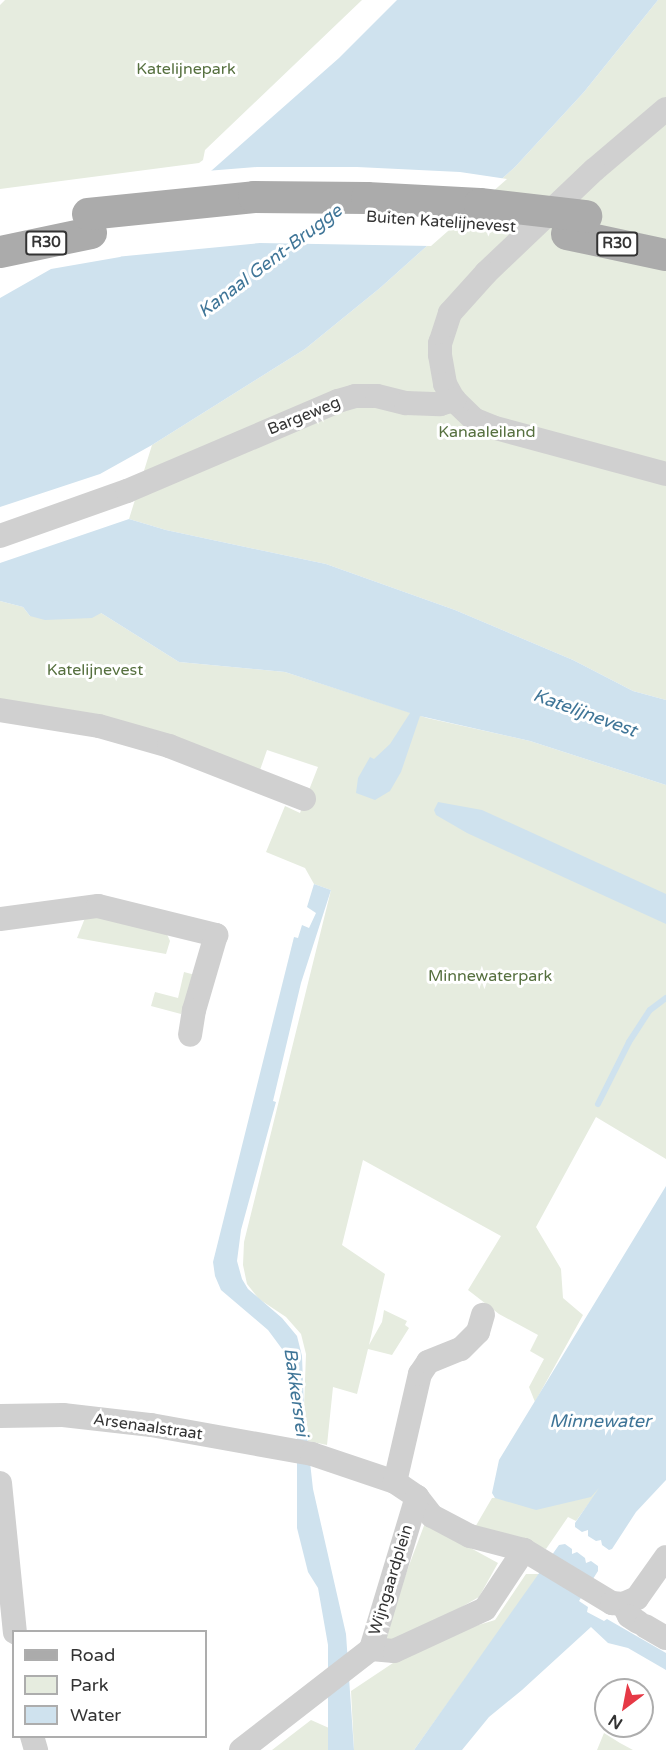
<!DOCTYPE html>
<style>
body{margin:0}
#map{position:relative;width:666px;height:1750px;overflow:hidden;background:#fff;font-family:"Varela Round",sans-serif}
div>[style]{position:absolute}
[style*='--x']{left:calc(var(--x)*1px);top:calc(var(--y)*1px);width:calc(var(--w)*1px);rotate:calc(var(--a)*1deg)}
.green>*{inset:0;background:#e6ecdf}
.water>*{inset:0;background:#cfe2ee}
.pier>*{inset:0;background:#fff}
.stream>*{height:6px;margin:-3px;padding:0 3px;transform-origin:3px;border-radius:3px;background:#cfe2ee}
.minor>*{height:24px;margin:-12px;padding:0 12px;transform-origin:12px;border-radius:12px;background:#d0d0d0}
.major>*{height:32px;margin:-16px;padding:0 16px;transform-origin:16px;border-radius:16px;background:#ababab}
.major-bridge>*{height:32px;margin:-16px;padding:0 16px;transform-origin:16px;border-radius:16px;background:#ababab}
span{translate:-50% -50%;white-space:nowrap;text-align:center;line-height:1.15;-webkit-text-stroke:6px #fff;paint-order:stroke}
.shield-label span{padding:2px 4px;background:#fff;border:2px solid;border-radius:4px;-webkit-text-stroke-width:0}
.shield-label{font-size:15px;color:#333;font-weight:700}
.park-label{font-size:16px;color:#56703f}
.street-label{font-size:16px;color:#333}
.water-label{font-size:18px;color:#3f7597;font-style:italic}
.legend{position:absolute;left:12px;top:1630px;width:195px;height:108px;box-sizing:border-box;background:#fff;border:2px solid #adadad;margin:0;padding:8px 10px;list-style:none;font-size:18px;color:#333}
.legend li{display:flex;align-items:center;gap:12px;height:30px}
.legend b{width:30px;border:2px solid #adadad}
.north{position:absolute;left:594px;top:1678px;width:60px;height:60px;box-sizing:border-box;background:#fff;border:2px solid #adadad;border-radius:50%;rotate:212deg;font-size:16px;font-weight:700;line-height:24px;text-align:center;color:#333}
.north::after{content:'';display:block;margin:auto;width:21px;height:27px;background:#e63946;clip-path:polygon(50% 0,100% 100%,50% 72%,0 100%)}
</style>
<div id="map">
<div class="green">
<i style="clip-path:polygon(5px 0,362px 0,205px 150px,203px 160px,199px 163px,0 189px,0 5px)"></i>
<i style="clip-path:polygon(658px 0,666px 0,666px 700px,633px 691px,573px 660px,455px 610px,326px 564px,166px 530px,129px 519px,152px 445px,305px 349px,380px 288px,515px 167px,584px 92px)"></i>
<i style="clip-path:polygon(0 601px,23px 607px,30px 616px,101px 613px,179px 662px,285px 672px,427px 718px,530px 741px,666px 785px,666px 1159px,596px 1117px,536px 1227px,561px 1269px,563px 1298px,583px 1315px,535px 1402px,529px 1387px,544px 1359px,530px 1351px,538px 1335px,499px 1314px,468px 1290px,501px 1236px,363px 1160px,342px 1245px,385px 1274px,369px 1345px,382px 1322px,384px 1310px,407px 1321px,405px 1325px,409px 1328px,392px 1355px,368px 1349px,357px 1394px,333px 1387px,327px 1445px,308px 1441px,304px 1407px,306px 1354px,301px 1334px,286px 1317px,259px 1299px,247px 1284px,243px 1265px,244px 1242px,331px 890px,314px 884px,305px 868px,266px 852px,285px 806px,300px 813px,318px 767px,267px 750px,260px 770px,0 704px)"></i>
<i style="clip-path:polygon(105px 916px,166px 932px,170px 941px,166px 954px,77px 938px,85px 918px)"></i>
<i style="clip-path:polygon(184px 972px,199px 976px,181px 1014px,151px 1006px,155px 992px,178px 998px)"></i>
<i style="clip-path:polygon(596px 1488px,600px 1488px,576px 1521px,568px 1517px,546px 1549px,474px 1529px,492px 1498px,592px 1493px)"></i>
<i style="clip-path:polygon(425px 1523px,498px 1563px,479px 1597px,397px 1644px,381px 1640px)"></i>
<i style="clip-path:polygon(526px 1574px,540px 1574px,414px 1750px,354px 1750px,351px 1691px,426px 1641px,495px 1620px)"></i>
<i style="clip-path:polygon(311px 1720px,329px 1728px,328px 1750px,272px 1750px)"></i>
<i style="clip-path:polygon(604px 1733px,620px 1743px,633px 1750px,597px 1750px)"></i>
</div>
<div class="water">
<i style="clip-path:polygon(397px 0,658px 0,584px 92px,515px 167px,380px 288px,305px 349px,152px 445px,100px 474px,0 507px,0 298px,51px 269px,120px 257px,194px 186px,339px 58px)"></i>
<i style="clip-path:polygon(129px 519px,166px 530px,326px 564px,455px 610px,573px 660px,633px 691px,666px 700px,666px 785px,530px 741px,420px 716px,401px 772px,390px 791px,375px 800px,356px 793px,358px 778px,370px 757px,374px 759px,390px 744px,410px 713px,285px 672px,179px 662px,101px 613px,92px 618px,45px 620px,30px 616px,23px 607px,0 601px,0 563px)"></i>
<i style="clip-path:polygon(438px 802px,482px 810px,666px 894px,666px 924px,467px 833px,436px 815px,434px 810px)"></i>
<i style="clip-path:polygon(314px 884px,331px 890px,301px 983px,273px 1101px,276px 1102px,241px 1230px,237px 1261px,242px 1279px,248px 1289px,282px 1318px,297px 1336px,302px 1356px,304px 1408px,313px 1489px,346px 1634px,354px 1750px,328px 1750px,328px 1645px,318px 1588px,308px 1572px,297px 1528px,297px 1437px,288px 1357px,268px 1330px,221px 1290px,215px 1276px,213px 1262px,294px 937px,298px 938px,302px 925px,309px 928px,316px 913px,307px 907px)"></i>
<i style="clip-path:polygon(666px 1186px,666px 1480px,636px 1512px,612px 1549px,609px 1550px,602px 1545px,601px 1540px,596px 1541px,588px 1536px,588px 1530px,582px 1532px,575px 1527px,575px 1523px,599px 1488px,591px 1497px,536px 1510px,495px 1498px,492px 1493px,499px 1460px)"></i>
<i style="clip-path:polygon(565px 1544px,572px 1549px,572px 1554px,577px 1552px,585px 1558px,586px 1563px,591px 1561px,598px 1566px,598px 1571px,579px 1601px,588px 1607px,587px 1612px,604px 1621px,607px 1619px,666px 1653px,666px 1670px,628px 1648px,608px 1643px,591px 1627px,522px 1690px,489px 1717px,462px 1750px,414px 1750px,559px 1545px)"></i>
</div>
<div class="pier">
<i style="clip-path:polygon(257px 167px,357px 167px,460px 172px,507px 179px,431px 246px,260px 243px,95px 259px,118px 254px,206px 171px)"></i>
</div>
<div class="stream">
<i style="--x:598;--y:1104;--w:69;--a:-63.4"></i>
<i style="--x:629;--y:1042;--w:38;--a:-57"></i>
<i style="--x:650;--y:1010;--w:20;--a:-37"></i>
</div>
<div class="minor">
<i style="--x:666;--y:109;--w:94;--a:139.7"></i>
<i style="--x:594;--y:170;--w:149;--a:136.4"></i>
<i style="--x:486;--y:273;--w:54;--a:132"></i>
<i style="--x:450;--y:313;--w:32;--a:108"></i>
<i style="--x:440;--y:343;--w:12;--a:90"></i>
<i style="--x:440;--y:355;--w:29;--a:80"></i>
<i style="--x:445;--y:384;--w:18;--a:61"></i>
<i style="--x:454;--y:400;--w:29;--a:44"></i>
<i style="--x:475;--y:420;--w:18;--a:22"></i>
<i style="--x:492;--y:427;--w:180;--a:15.1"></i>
<i style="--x:0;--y:536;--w:135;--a:-19.5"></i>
<i style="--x:127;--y:491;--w:229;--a:-23.1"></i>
<i style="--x:338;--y:401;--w:18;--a:-16"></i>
<i style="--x:355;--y:396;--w:22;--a:0"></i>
<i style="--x:377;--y:396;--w:30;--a:14"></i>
<i style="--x:406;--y:403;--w:34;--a:2"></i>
<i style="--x:440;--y:404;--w:15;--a:-16"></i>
<i style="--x:0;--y:710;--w:100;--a:9.2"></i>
<i style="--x:99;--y:726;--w:73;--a:15.9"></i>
<i style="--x:169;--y:746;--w:145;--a:21.4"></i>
<i style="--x:0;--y:919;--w:99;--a:-7.6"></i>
<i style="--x:98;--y:906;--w:122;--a:13.8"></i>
<i style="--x:216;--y:935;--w:78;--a:106.3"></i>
<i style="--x:194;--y:1010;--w:25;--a:99"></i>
<i style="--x:0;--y:1416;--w:63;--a:-0.9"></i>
<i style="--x:63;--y:1415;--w:89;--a:6.5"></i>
<i style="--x:151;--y:1425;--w:164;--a:10.2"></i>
<i style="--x:312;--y:1454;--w:88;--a:18.6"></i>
<i style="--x:395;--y:1482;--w:27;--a:34"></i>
<i style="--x:417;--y:1497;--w:24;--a:52"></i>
<i style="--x:432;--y:1516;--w:43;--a:27.8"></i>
<i style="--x:470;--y:1536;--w:56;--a:14.5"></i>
<i style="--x:524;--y:1550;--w:103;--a:31.1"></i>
<i style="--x:612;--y:1603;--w:11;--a:5"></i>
<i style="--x:623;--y:1604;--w:15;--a:-23"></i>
<i style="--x:637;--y:1598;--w:50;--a:-54.7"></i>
<i style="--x:395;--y:1482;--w:111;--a:-77"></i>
<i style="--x:420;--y:1374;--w:14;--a:-56"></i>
<i style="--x:428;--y:1362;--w:35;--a:-22"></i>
<i style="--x:461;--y:1349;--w:24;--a:-45"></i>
<i style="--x:478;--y:1332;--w:18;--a:-74"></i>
<i style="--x:0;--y:1483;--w:150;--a:84.3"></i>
<i style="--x:623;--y:1604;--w:13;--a:63"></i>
<i style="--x:629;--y:1616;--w:11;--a:34"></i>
<i style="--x:645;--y:1626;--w:24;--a:30"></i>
<i style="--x:371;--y:1649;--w:23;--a:5"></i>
<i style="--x:394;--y:1651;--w:100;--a:-24.8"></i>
<i style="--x:485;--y:1609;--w:71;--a:-56.5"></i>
<i style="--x:371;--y:1649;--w:159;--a:-73.2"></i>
<i style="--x:32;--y:1736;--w:15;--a:74"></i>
<i style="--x:241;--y:1750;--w:165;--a:-37.8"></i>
</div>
<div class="major">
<i style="--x:567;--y:234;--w:101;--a:12"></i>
<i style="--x:0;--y:252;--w:93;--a:-11.8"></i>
</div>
<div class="major-bridge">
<i style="--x:88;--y:214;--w:167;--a:-5.8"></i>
<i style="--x:254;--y:197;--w:113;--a:0.5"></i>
<i style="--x:367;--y:198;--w:113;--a:3"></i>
<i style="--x:480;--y:204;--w:107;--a:6.5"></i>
</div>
<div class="shield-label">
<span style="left:46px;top:243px">R30</span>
<span style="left:617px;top:244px">R30</span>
</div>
<div class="park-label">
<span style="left:186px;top:69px">Katelijnepark</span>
<span style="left:487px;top:432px">Kanaaleiland</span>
<span style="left:95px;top:670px">Katelijnevest</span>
<span style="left:490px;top:976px">Minnewaterpark</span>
</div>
<div class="street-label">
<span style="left:441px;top:222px;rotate:4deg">Buiten Katelijnevest</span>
<span style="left:304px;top:416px;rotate:-22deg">Bargeweg</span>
<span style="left:148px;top:1427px;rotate:8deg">Arsenaalstraat</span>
<span style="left:391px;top:1580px;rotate:-73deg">Wijngaardplein</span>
</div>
<div class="water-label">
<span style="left:270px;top:261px;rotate:-37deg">Kanaal Gent-Brugge</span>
<span style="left:585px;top:713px;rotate:20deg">Katelijnevest</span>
<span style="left:296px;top:1392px;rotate:82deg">Bakkersrei</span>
<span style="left:600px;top:1421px">Minnewater</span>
</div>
<ul class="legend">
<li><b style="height:8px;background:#ababab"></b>Road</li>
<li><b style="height:16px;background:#e6ecdf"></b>Park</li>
<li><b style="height:16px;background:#cfe2ee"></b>Water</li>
</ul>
<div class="north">N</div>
</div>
